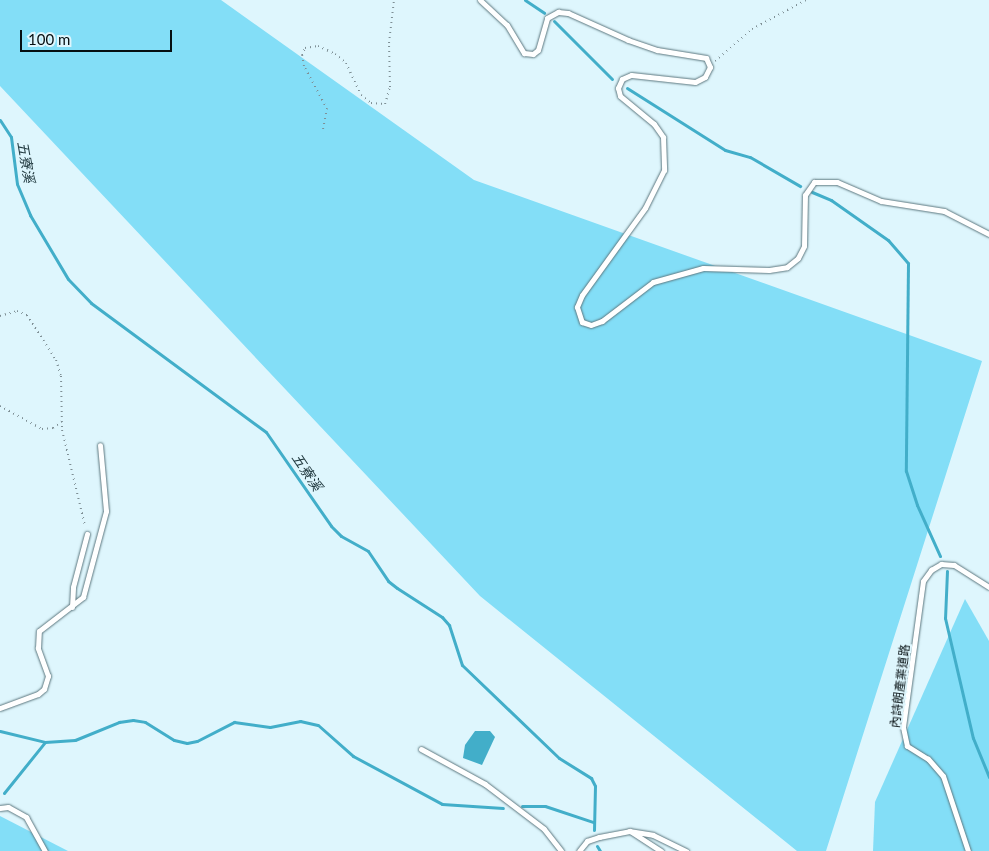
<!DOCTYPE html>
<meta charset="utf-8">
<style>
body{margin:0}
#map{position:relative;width:989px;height:851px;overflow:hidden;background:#def6fd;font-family:Lato,"Noto Sans TC",sans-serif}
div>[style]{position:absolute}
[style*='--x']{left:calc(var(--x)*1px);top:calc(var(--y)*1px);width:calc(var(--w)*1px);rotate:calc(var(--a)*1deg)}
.green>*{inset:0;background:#83def7}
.water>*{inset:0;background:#42aec9}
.stream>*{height:3px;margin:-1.5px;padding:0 1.5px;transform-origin:1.5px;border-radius:1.5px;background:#42aec9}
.path>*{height:2px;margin-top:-1px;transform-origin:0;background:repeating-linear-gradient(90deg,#7e8f95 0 1px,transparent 0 5px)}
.roads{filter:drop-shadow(0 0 1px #5c777f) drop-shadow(0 0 1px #5c777f)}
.service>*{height:5px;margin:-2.5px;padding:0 2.5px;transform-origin:2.5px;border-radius:2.5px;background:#fff}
span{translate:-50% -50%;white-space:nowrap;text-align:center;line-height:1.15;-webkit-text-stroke:4px #def6fd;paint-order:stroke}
.street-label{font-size:12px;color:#060f12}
.water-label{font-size:14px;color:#233b41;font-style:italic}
.scale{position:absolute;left:20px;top:30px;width:152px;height:22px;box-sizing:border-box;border:2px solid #060f12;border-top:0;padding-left:6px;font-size:15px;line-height:18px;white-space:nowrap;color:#060f12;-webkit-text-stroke:4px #def6fd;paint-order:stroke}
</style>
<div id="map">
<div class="green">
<i style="clip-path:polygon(0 0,221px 0,474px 180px,982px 361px,826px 851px,797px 851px,480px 596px,0 86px)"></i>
<i style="clip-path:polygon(965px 599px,989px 641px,989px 851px,873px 851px,875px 802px)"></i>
<i style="clip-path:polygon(0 816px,68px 851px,0 851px)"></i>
</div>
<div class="water">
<i style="clip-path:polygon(475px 731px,490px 731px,495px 737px,482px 765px,463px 758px,465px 745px)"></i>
</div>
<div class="stream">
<i style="--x:525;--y:0;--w:23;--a:34"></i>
<i style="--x:554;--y:21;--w:82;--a:45"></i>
<i style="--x:627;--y:88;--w:116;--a:32.3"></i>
<i style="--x:725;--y:150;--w:26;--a:16"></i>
<i style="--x:750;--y:157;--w:58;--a:30.1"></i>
<i style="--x:0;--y:120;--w:20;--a:57"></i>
<i style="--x:11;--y:137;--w:47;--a:82.7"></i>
<i style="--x:17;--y:184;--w:34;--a:67"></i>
<i style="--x:30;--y:215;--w:74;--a:59.3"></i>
<i style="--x:68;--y:279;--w:33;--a:46"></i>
<i style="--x:91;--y:303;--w:217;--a:36.4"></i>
<i style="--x:266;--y:432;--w:114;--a:55.3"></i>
<i style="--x:331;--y:526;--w:14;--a:45"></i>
<i style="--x:341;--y:536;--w:31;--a:29"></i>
<i style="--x:368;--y:551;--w:36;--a:56"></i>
<i style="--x:388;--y:581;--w:11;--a:38"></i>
<i style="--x:397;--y:588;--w:54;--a:32.8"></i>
<i style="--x:442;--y:617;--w:11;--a:49"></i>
<i style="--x:449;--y:625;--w:42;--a:72"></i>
<i style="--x:462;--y:665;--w:134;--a:43.8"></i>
<i style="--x:559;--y:758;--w:38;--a:32"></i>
<i style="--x:591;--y:778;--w:9;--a:63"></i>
<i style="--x:595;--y:786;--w:44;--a:91.3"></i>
<i style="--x:812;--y:192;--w:21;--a:23"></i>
<i style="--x:831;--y:200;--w:70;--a:35.1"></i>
<i style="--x:888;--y:240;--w:30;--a:49"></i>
<i style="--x:908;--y:263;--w:208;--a:90.6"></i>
<i style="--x:906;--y:471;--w:36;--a:72"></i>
<i style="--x:917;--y:505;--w:56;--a:65.7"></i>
<i style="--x:947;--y:571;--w:47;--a:92.4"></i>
<i style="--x:945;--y:618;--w:123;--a:76.9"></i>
<i style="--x:973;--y:738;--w:42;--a:67.7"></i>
<i style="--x:0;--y:731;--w:46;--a:13.7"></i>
<i style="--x:4;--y:793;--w:65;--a:-51.2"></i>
<i style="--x:45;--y:742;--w:30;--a:-4"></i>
<i style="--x:75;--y:740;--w:48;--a:-22.2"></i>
<i style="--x:119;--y:722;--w:14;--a:-8"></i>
<i style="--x:133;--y:720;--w:12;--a:9"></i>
<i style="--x:145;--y:722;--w:34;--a:32"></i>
<i style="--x:174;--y:740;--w:13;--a:13"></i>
<i style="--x:187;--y:743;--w:10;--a:-11"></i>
<i style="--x:197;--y:741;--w:42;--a:-27.2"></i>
<i style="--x:234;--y:722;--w:36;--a:8"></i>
<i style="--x:270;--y:727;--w:31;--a:-11"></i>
<i style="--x:300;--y:721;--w:18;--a:13"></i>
<i style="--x:318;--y:725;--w:47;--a:41.5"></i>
<i style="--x:353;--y:756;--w:101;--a:28.3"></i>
<i style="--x:442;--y:804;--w:61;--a:3.8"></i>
<i style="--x:522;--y:806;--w:23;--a:0"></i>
<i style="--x:545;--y:806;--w:51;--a:18.4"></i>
<i style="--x:597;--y:846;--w:6;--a:59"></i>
</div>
<div class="path">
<i style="--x:715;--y:61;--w:49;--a:-40.9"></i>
<i style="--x:752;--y:29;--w:61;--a:-28.2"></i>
<i style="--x:323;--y:129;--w:20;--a:-79"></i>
<i style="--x:327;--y:109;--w:49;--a:-118.1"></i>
<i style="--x:304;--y:66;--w:11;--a:-100"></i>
<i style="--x:302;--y:55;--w:8;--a:-67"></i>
<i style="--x:305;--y:48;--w:13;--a:-9"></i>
<i style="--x:318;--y:46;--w:19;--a:25"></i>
<i style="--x:335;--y:54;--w:14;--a:39"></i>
<i style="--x:346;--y:63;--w:35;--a:65"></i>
<i style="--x:361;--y:95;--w:13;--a:39"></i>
<i style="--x:371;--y:103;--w:14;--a:4"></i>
<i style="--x:385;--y:104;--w:18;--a:-74"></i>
<i style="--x:390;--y:87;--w:44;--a:-91.3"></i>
<i style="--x:389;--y:43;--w:43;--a:-83.4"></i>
<i style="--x:0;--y:316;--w:18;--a:-16"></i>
<i style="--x:17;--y:311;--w:11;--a:22"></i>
<i style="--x:27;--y:315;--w:54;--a:57.2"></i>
<i style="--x:56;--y:360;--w:17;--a:73"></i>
<i style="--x:61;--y:376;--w:54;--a:88.9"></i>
<i style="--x:62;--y:430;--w:99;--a:76.5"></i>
<i style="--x:0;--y:406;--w:48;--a:28.7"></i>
<i style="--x:42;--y:429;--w:11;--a:-5"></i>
<i style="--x:53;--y:428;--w:11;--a:-38"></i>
</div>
<div class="roads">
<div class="service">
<i style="--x:480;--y:0;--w:37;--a:43"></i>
<i style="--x:507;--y:25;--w:33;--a:59"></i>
<i style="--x:524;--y:53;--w:9;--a:6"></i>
<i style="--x:533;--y:54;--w:6;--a:-39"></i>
<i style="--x:538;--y:50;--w:33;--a:-74"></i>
<i style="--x:547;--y:18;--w:13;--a:-29"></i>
<i style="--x:558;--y:12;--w:10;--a:6"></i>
<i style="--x:568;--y:13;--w:66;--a:24.2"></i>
<i style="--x:628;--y:40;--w:31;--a:19"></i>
<i style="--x:657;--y:50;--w:50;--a:9.3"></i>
<i style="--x:706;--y:58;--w:10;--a:66"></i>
<i style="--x:710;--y:67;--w:11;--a:117"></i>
<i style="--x:705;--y:77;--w:11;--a:153"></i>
<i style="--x:695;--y:82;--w:64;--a:-173.8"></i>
<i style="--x:631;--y:75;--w:10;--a:156"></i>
<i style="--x:622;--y:79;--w:10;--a:114"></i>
<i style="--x:618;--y:88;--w:8;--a:76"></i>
<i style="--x:620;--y:96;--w:44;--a:39.5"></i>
<i style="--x:654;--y:124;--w:16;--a:55"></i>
<i style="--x:663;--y:137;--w:33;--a:88"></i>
<i style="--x:664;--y:170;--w:42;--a:116.6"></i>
<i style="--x:645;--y:208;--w:107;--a:125.9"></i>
<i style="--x:582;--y:295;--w:13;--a:113"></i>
<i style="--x:577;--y:307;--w:16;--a:72"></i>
<i style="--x:582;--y:322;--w:9;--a:18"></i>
<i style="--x:591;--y:325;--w:12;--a:-20"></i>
<i style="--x:602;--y:321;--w:64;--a:-37.4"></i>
<i style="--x:653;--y:282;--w:52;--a:-15.6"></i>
<i style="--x:703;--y:268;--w:66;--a:1.7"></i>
<i style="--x:769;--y:270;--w:18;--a:-9"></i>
<i style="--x:787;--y:267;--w:14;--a:-39"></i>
<i style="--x:798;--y:258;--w:13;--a:-63"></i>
<i style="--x:804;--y:246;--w:51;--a:-88.9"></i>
<i style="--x:805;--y:195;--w:16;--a:-55"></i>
<i style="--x:814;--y:182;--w:23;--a:0"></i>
<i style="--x:837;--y:182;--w:48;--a:23.4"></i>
<i style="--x:881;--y:201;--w:64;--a:9"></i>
<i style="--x:944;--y:211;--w:51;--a:27.1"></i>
<i style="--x:72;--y:607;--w:20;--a:-87"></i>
<i style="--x:73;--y:587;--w:55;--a:-75.2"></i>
<i style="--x:0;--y:708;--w:40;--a:-20.2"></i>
<i style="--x:38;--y:694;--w:8;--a:-40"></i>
<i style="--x:44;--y:689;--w:14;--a:-73"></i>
<i style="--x:48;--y:676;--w:30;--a:-110"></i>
<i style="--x:38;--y:648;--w:17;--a:-87"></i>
<i style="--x:39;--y:631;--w:56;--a:-37.7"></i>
<i style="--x:83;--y:597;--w:89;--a:-75"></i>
<i style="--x:106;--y:511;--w:66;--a:-95.2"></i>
<i style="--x:421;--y:749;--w:73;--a:28.7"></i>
<i style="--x:485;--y:784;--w:74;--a:37.3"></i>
<i style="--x:544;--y:829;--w:28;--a:52"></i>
<i style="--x:0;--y:808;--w:8;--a:-7"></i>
<i style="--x:8;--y:807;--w:21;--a:29"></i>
<i style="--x:26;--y:817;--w:39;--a:61"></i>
<i style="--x:630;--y:831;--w:37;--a:33"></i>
<i style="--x:579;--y:851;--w:13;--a:-51"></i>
<i style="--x:587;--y:841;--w:13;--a:-18"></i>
<i style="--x:599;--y:837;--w:31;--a:-11"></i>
<i style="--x:629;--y:831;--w:24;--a:9"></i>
<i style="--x:653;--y:835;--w:37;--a:26"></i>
<i style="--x:968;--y:851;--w:79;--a:-108.4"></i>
<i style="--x:943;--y:776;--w:23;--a:-131"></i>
<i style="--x:928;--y:759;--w:25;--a:-148"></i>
<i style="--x:907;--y:746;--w:19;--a:-102"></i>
<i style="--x:903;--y:727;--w:147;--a:-82.2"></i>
<i style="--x:923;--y:581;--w:14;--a:-54"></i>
<i style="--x:931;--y:570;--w:12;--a:-31"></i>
<i style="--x:941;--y:564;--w:13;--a:4"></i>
<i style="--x:954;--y:565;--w:41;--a:32.2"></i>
</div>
</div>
<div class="street-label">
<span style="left:900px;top:686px;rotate:-83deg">內詩朗產業道路</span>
</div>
<div class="water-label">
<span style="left:26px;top:162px;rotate:80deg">五寮溪</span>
<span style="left:307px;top:472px;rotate:56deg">五寮溪</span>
</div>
<div class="scale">100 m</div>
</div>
